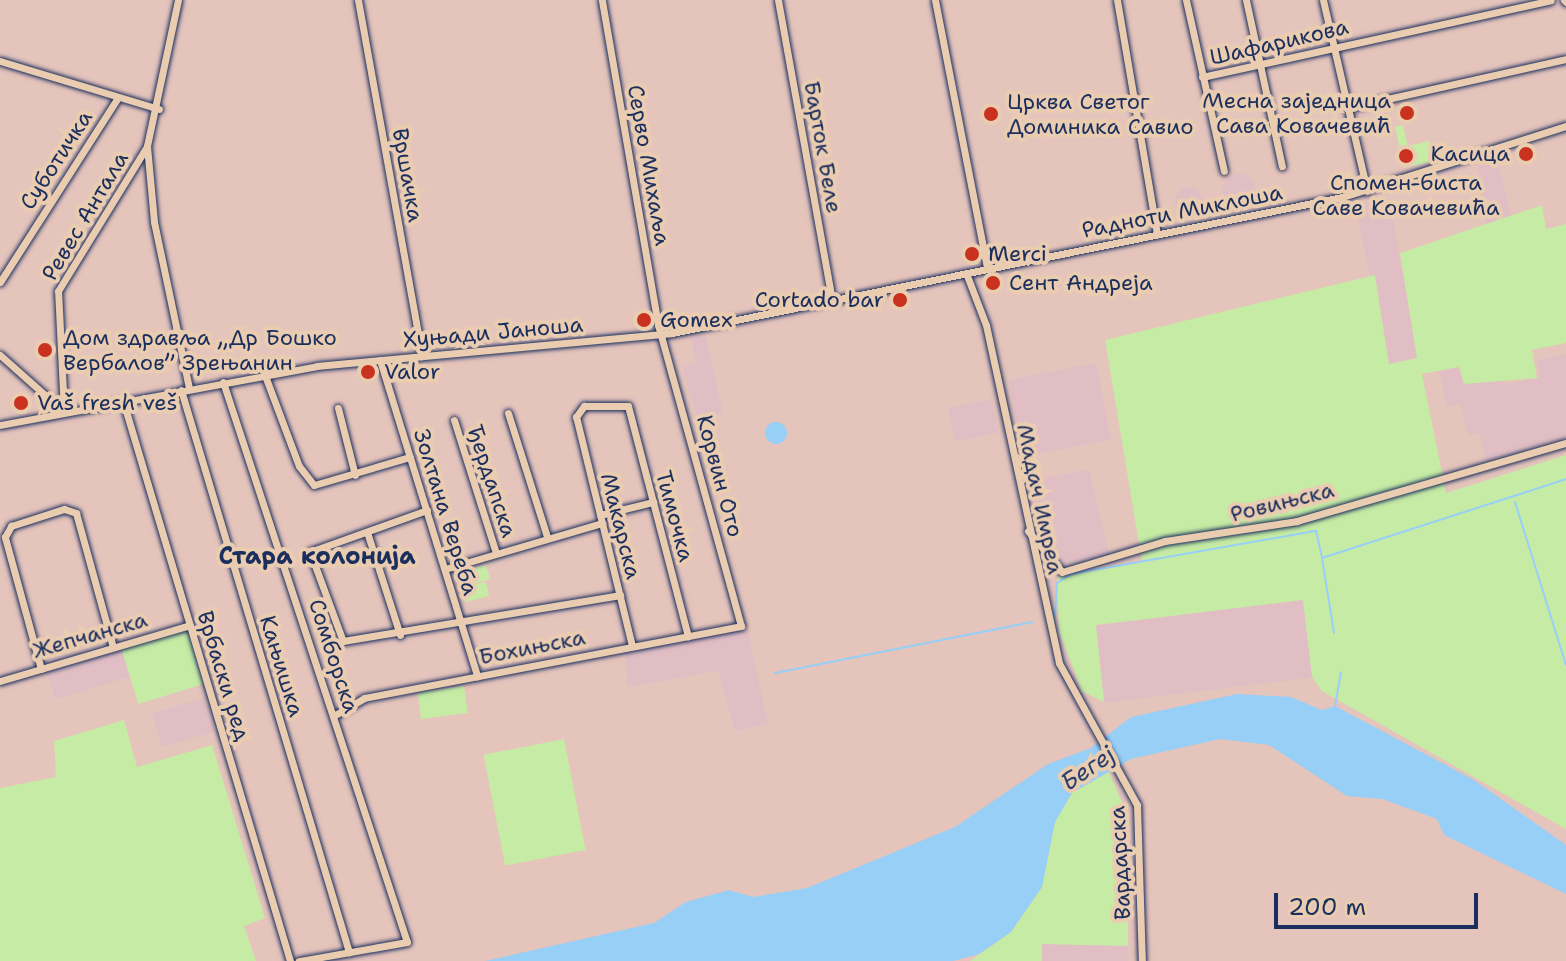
<!DOCTYPE html>
<meta charset="utf-8">
<style>
body{margin:0}
#map{position:relative;width:1566px;height:961px;overflow:hidden;background:#e5c4bc;font-family:"Shantell Sans",sans-serif}
div>[style]{position:absolute}
[style*='--x']{left:calc(var(--x)*1px);top:calc(var(--y)*1px);width:calc(var(--w)*1px);rotate:calc(var(--a)*1deg)}
.built>*{inset:0;background:#e1bec4;transform-origin:0 0}
.round{border-radius:50%}
.green>*{inset:0;background:#c6eba4;transform-origin:0 0}
.water>*{inset:0;background:#98cff7}
.stream>*{height:2px;margin:-1px;padding:0 1px;transform-origin:1px;border-radius:1px;background:#98cff7}
.roads{filter:drop-shadow(0 0 2px #1b2f5e) drop-shadow(0 0 2px #1b2f5e)}
.minor>*{height:7px;margin:-3.5px;padding:0 3.5px;transform-origin:3.5px;border-radius:3.5px;background:#eaccb0}
.dots>*{width:22px;height:22px;translate:-50% -50%;box-sizing:border-box;border:4px solid #eaccb0;border-radius:50%}
span{translate:-50% -50%;white-space:nowrap;text-align:center;line-height:1.15;-webkit-text-stroke:8px #eaccb0;paint-order:stroke}
.street-label{font-size:22px;color:#1b2f5e}
.poi-label{font-size:22px;color:#1b2f5e}
.right{translate:-100% -50%;text-align:right}
.left{translate:0 -50%;text-align:left}
.neighbourhood-label{font-size:24px;color:#1b2f5e;font-weight:700}
.water-label{font-size:24px;color:#283f6d;font-style:italic}
.scale{position:absolute;left:1274px;top:893px;width:204px;height:36px;box-sizing:border-box;border:4px solid #1b2f5e;border-top:0;padding-left:10px;font-size:24px;line-height:28px;white-space:nowrap;color:#1b2f5e;-webkit-text-stroke:6px #eaccb0;paint-order:stroke}
</style>
<div id="map">
<div class="built">
<i style="clip-path:polygon(1497px 159px,1512px 218px,1486px 225px,1478px 164px)"></i>
<i class="round" style="left:1223px;top:174px;width:32px;height:32px"></i>
<i class="round" style="left:1175px;top:187px;width:28px;height:28px"></i>
<i style="clip-path:polygon(1389px 197px,1418px 358px,1389px 364px,1355px 206px)"></i>
<i style="clip-path:polygon(705px 334px,723px 413px,698px 420px,682px 367px,697px 364px,691px 337px)"></i>
<i style="clip-path:polygon(1566px 354px,1566px 437px,1486px 461px,1480px 433px,1468px 435px,1461px 404px,1447px 407px,1439px 371px,1460px 367px,1502px 375px,1505px 385px,1540px 377px,1537px 360px)"></i>
<i style="left:1096px;top:363px;width:78px;height:89px;rotate:79deg"></i>
<i style="left:991px;top:399px;width:34px;height:44px;rotate:78deg"></i>
<i style="clip-path:polygon(1089px 469px,1109px 554px,1053px 566px,1028px 524px,1021px 483px)"></i>
<i style="left:1303px;top:600px;width:78px;height:209px;rotate:83deg"></i>
<i style="clip-path:polygon(732px 631px,748px 632px,768px 724px,735px 731px,718px 671px,627px 687px,626px 653px)"></i>
<i style="left:121px;top:647px;width:31px;height:78px;rotate:73deg"></i>
<i style="left:205px;top:698px;width:35px;height:55px;rotate:74deg"></i>
<i style="left:1042px;top:944px;width:86px;height:17px;rotate:1deg"></i>
</div>
<div class="green">
<i style="clip-path:polygon(1403px 125px,1408px 146px,1429px 141px,1433px 161px,1404px 168px,1395px 127px)"></i>
<i style="clip-path:polygon(1542px 205px,1546px 229px,1566px 224px,1566px 343px,1532px 350px,1537px 378px,1464px 384px,1459px 367px,1422px 374px,1446px 493px,1566px 455px,1566px 829px,1322px 691px,1312px 677px,1303px 600px,1096px 625px,1104px 702px,1082px 691px,1059px 631px,1057px 577px,1142px 562px,1105px 340px,1375px 275px,1389px 364px,1417px 358px,1400px 253px)"></i>
<i style="clip-path:polygon(486px 565px,490px 579px,470px 585px,486px 582px,489px 596px,465px 602px,462px 572px)"></i>
<i style="left:188px;top:627px;width:59px;height:70px;rotate:73deg"></i>
<i style="left:464px;top:686px;width:27px;height:47px;rotate:82deg"></i>
<i style="clip-path:polygon(124px 720px,137px 767px,212px 745px,265px 918px,244px 926px,256px 961px,0 961px,0 788px,56px 777px,54px 741px)"></i>
<i style="left:564px;top:739px;width:113px;height:82px;rotate:79deg"></i>
<i style="clip-path:polygon(1109px 772px,1128px 816px,1128px 946px,1042px 944px,1042px 961px,970px 961px,1011px 932px,1042px 887px,1055px 822px,1072px 793px)"></i>
</div>
<div class="water">
<i class="round" style="left:765px;top:422px;width:22px;height:22px"></i>
<i style="clip-path:polygon(1237px 694px,1291px 697px,1322px 710px,1335px 706px,1474px 780px,1566px 845px,1566px 894px,1444px 835px,1437px 819px,1382px 799px,1347px 796px,1269px 745px,1220px 739px,1131px 759px,1072px 793px,1055px 822px,1042px 887px,1011px 932px,979px 954px,953px 961px,485px 961px,654px 923px,686px 902px,729px 890px,753px 897px,807px 888px,955px 827px,1048px 764px,1091px 748px,1131px 717px)"></i>
</div>
<div class="stream">
<i style="--x:1515;--y:502;--w:171;--a:72.6"></i>
<i style="--x:1055;--y:617;--w:34;--a:-87"></i>
<i style="--x:1057;--y:583;--w:17;--a:-33"></i>
<i style="--x:1071;--y:574;--w:249;--a:-10"></i>
<i style="--x:1316;--y:531;--w:26;--a:77"></i>
<i style="--x:1334;--y:633;--w:76;--a:-99.1"></i>
<i style="--x:1322;--y:558;--w:256;--a:-17.9"></i>
<i style="--x:775;--y:673;--w:263;--a:-11.2"></i>
<i style="--x:1335;--y:706;--w:34;--a:-80"></i>
</div>
<div class="roads">
<div class="minor">
<i style="--x:178;--y:0;--w:149;--a:102"></i>
<i style="--x:147;--y:146;--w:76;--a:84.7"></i>
<i style="--x:154;--y:222;--w:170;--a:78.1"></i>
<i style="--x:358;--y:0;--w:362;--a:79.8"></i>
<i style="--x:778;--y:0;--w:305;--a:79.8"></i>
<i style="--x:935;--y:0;--w:273;--a:79"></i>
<i style="--x:1117;--y:0;--w:238;--a:80.3"></i>
<i style="--x:1186;--y:0;--w:175;--a:77.5"></i>
<i style="--x:1246;--y:0;--w:170;--a:77.8"></i>
<i style="--x:1323;--y:0;--w:196;--a:77"></i>
<i style="--x:1564;--y:0;--w:3;--a:45"></i>
<i style="--x:0;--y:61;--w:166;--a:16.8"></i>
<i style="--x:1202;--y:77;--w:357;--a:-12.4"></i>
<i style="--x:1347;--y:108;--w:224;--a:-12.6"></i>
<i style="--x:966;--y:273;--w:56;--a:69"></i>
<i style="--x:986;--y:325;--w:346;--a:77.8"></i>
<i style="--x:1059;--y:663;--w:162;--a:61.2"></i>
<i style="--x:1137;--y:805;--w:156;--a:88.2"></i>
<i style="--x:0;--y:282;--w:217;--a:-57.4"></i>
<i style="--x:0;--y:355;--w:86;--a:41.7"></i>
<i style="--x:380;--y:360;--w:331;--a:72.9"></i>
<i style="--x:264;--y:373;--w:99;--a:69.4"></i>
<i style="--x:299;--y:466;--w:24;--a:52"></i>
<i style="--x:314;--y:485;--w:100;--a:-16.3"></i>
<i style="--x:223;--y:382;--w:589;--a:71.81"></i>
<i style="--x:407;--y:942;--w:110;--a:170"></i>
<i style="--x:181;--y:390;--w:587;--a:73.36"></i>
<i style="--x:123;--y:401;--w:584;--a:73.39"></i>
<i style="--x:338;--y:408;--w:69;--a:75.8"></i>
<i style="--x:64;--y:412;--w:121;--a:-92.8"></i>
<i style="--x:58;--y:291;--w:168;--a:-58.4"></i>
<i style="--x:508;--y:413;--w:130;--a:72.5"></i>
<i style="--x:454;--y:420;--w:139;--a:72.5"></i>
<i style="--x:0;--y:425;--w:322;--a:-10.5"></i>
<i style="--x:317;--y:366;--w:357;--a:-5.3"></i>
<i style="--x:672;--y:333;--w:684;--a:-11.47"></i>
<i style="--x:1342;--y:197;--w:235;--a:-17.6"></i>
<i style="--x:427;--y:510;--w:124;--a:160.3"></i>
<i style="--x:310;--y:552;--w:95;--a:69.7"></i>
<i style="--x:343;--y:641;--w:281;--a:-9.4"></i>
<i style="--x:600;--y:515;--w:55;--a:-13.8"></i>
<i style="--x:1028;--y:531;--w:53;--a:50.3"></i>
<i style="--x:1062;--y:572;--w:108;--a:-16.8"></i>
<i style="--x:1165;--y:541;--w:134;--a:-8.6"></i>
<i style="--x:1297;--y:521;--w:280;--a:-16.2"></i>
<i style="--x:367;--y:532;--w:108;--a:72.2"></i>
<i style="--x:445;--y:569;--w:164;--a:-16.3"></i>
<i style="--x:632;--y:646;--w:236;--a:-103.7"></i>
<i style="--x:576;--y:417;--w:14;--a:-54"></i>
<i style="--x:584;--y:406;--w:44;--a:0"></i>
<i style="--x:628;--y:406;--w:238;--a:75.4"></i>
<i style="--x:41;--y:669;--w:137;--a:-105.3"></i>
<i style="--x:5;--y:537;--w:13;--a:-61"></i>
<i style="--x:11;--y:526;--w:56;--a:-17.8"></i>
<i style="--x:64;--y:509;--w:13;--a:18"></i>
<i style="--x:76;--y:513;--w:139;--a:74.6"></i>
<i style="--x:0;--y:681;--w:198;--a:-16.4"></i>
<i style="--x:335;--y:715;--w:34;--a:-30"></i>
<i style="--x:364;--y:698;--w:384;--a:-10.8"></i>
<i style="--x:741;--y:626;--w:312;--a:-105.4"></i>
<i style="--x:658;--y:325;--w:330;--a:-99.8"></i>
</div>
</div>
<div class="dots">
<i style="left:1407px;top:113px;background:#c8321e"></i>
<i style="left:991px;top:114px;background:#c8321e"></i>
<i style="left:1526px;top:154px;background:#c8321e"></i>
<i style="left:1406px;top:156px;background:#c8321e"></i>
<i style="left:972px;top:254px;background:#c8321e"></i>
<i style="left:993px;top:283px;background:#c8321e"></i>
<i style="left:900px;top:300px;background:#c8321e"></i>
<i style="left:644px;top:320px;background:#c8321e"></i>
<i style="left:45px;top:350px;background:#c8321e"></i>
<i style="left:368px;top:372px;background:#c8321e"></i>
<i style="left:21px;top:403px;background:#c8321e"></i>
</div>
<div class="street-label">
<span style="left:1279px;top:42px;rotate:-13deg">Шафарикова</span>
<span style="left:823px;top:147px;rotate:80deg">Барток Беле</span>
<span style="left:56px;top:160px;rotate:-57deg">Суботичка</span>
<span style="left:649px;top:165px;rotate:80deg">Серво Михаља</span>
<span style="left:408px;top:175px;rotate:80deg">Вршачка</span>
<span style="left:1182px;top:211px;rotate:-11deg">Радноти Миклоша</span>
<span style="left:85px;top:216px;rotate:-59deg">Ревес Антала</span>
<span style="left:493px;top:332px;rotate:-5deg">Хуњади Јаноша</span>
<span style="left:720px;top:476px;rotate:75deg">Корвин Ото</span>
<span style="left:492px;top:481px;rotate:72deg">Ђердапска</span>
<span style="left:1040px;top:499px;rotate:78deg">Мадач Имреа</span>
<span style="left:1282px;top:502px;rotate:-14deg">Ровињска</span>
<span style="left:446px;top:512px;rotate:73deg">Золтана Вереба</span>
<span style="left:675px;top:516px;rotate:75deg">Тимочка</span>
<span style="left:621px;top:526px;rotate:76deg">Макарска</span>
<span style="left:90px;top:635px;rotate:-16deg">Жепчанска</span>
<span style="left:532px;top:647px;rotate:-11deg">Бохињска</span>
<span style="left:334px;top:656px;rotate:72deg">Сомборска</span>
<span style="left:282px;top:666px;rotate:73deg">Кањишка</span>
<span style="left:224px;top:676px;rotate:73deg">Врбаски ред</span>
<span style="left:1120px;top:863px;rotate:-93deg">Вардарска</span>
</div>
<div class="poi-label">
<span class="right" style="left:1391px;top:113px">Месна заједница<br>Сава Ковачевић</span>
<span class="left" style="left:1007px;top:114px">Црква Светог<br>Доминика Савио</span>
<span class="right" style="left:1510px;top:154px">Касица</span>
<span style="left:1406px;top:195px">Спомен-биста<br>Саве Ковачевића</span>
<span class="left" style="left:988px;top:254px">Merci</span>
<span class="left" style="left:1009px;top:283px">Сент Андреја</span>
<span class="right" style="left:884px;top:300px">Cortado bar</span>
<span class="left" style="left:660px;top:320px">Gomex</span>
<span class="left" style="left:63px;top:350px">Дом здравља „Др Бошко<br>Вербалов” Зрењанин</span>
<span class="left" style="left:384px;top:372px">Valor</span>
<span class="left" style="left:37px;top:403px">Vaš fresh veš</span>
</div>
<div class="neighbourhood-label">
<span style="left:317px;top:557px">Стара колонија</span>
</div>
<div class="water-label">
<span style="left:1088px;top:769px;rotate:-34deg">Бегеј</span>
</div>
<div class="scale">200 m</div>
</div>
